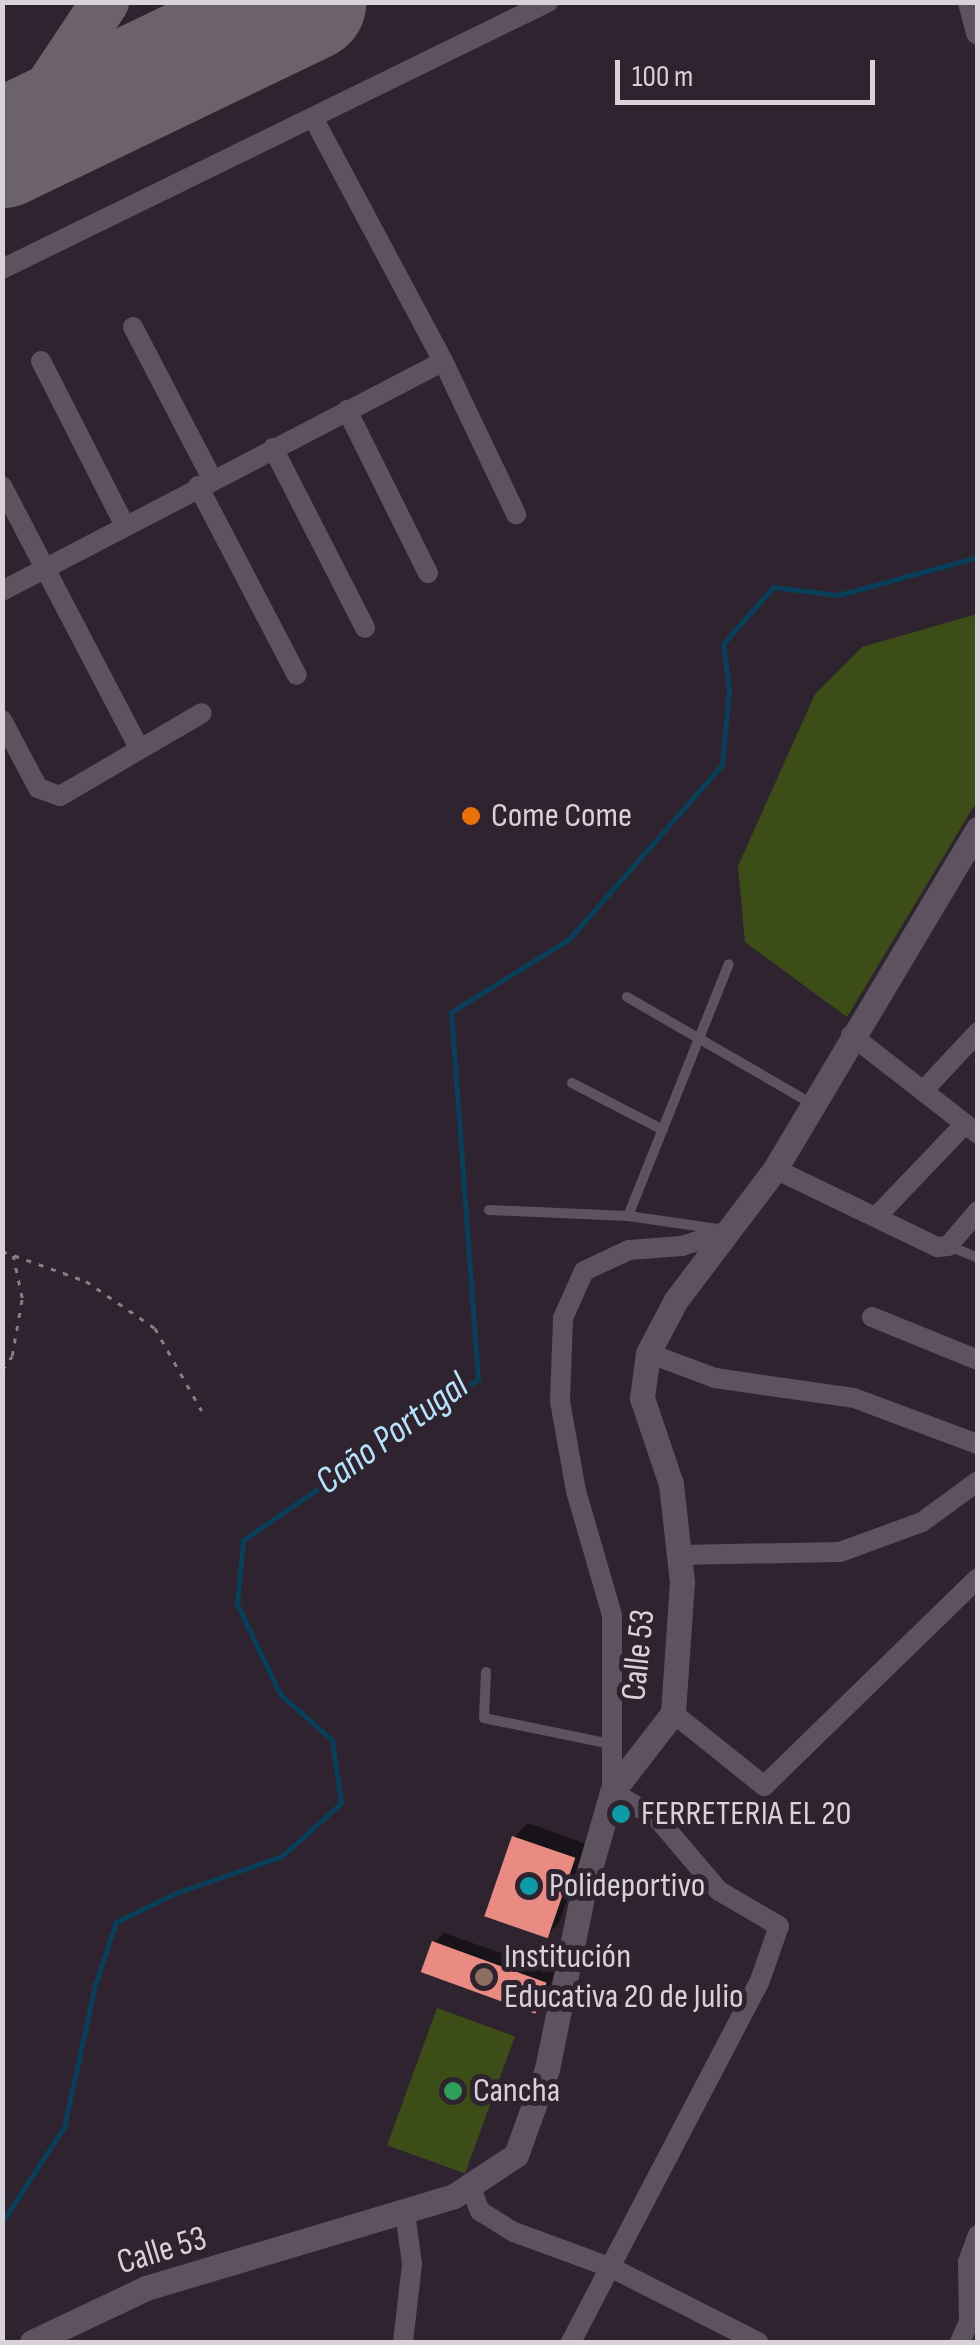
<!DOCTYPE html>
<meta charset="utf-8">
<style>
body{margin:0}
#map{position:relative;width:980px;height:2345px;overflow:hidden;background:#2e232f;font-family:"Sofia Sans Condensed",sans-serif}
div>[style]{position:absolute}
[style*='--x']{left:calc(var(--x)*1px);top:calc(var(--y)*1px);width:calc(var(--w)*1px);rotate:calc(var(--a)*1deg)}
.green>*{inset:0;background:#3d4d17;transform-origin:0 0}
.shadow>*{inset:0;background:#0007}
.stream>*{height:5px;margin:-2.5px;padding:0 2.5px;transform-origin:2.5px;border-radius:2.5px;background:#093f59}
.taxiway>*{height:48px;margin:-24px;padding:0 24px;transform-origin:24px;border-radius:24px;background:#6c626c}
.runway>*{height:118px;margin:-59px;padding:0 59px;transform-origin:59px;border-radius:59px;background:#6c626c}
.building>*{inset:0;background:#e98b83;transform-origin:0 0}
.path>*{height:2.5px;margin-top:-1.25px;transform-origin:0;background:repeating-linear-gradient(90deg,#877e88 0 5px,transparent 0 13px)}
.service>*{height:10px;margin:-5px;padding:0 5px;transform-origin:5px;border-radius:5px;background:#5e525f}
.minor>*{height:20px;margin:-10px;padding:0 10px;transform-origin:10px;border-radius:10px;background:#5e525f}
.tertiary>*{height:25px;margin:-12.5px;padding:0 12.5px;transform-origin:12.5px;border-radius:12.5px;background:#5e525f}
.dots>*{width:28px;height:28px;translate:-50% -50%;box-sizing:border-box;border:5px solid #2e232f;border-radius:50%}
span{translate:-50% -50%;white-space:nowrap;text-align:center;line-height:1.15;-webkit-text-stroke:10px #2e232f;paint-order:stroke}
.poi-label{font-size:35px;color:#d9d2da}
.left{translate:0 -50%;text-align:left}
.street-label{font-size:35px;color:#d9d2da}
.water-label{font-size:38px;color:#b8e3fd;font-style:italic}
.frame{position:absolute;inset:0;border:5px solid #d9d2da;pointer-events:none}
.scale{position:absolute;left:615px;top:60px;width:260px;height:45px;box-sizing:border-box;border:5px solid #d9d2da;border-top:0;padding-left:12px;font-size:30px;line-height:35px;white-space:nowrap;color:#d9d2da;-webkit-text-stroke:8px #2e232f;paint-order:stroke}
</style>
<div id="map">
<div class="green">
<i style="clip-path:polygon(977px 614px,977px 801px,847px 1017px,745px 942px,738px 866px,815px 694px,862px 647px)"></i>
<i style="left:437px;top:2008px;width:83px;height:146px;rotate:20deg"></i>
</div>
<div class="shadow">
<i style="clip-path:polygon(528px 1823px,586px 1844px,559px 1923px,546px 1936px,515px 1837px)"></i>
<i style="clip-path:polygon(444px 1933px,555px 1972px,544px 1999px,534px 2009px,434px 1943px)"></i>
</div>
<div class="stream">
<i style="--x:2;--y:2222;--w:113;--a:-56.9"></i>
<i style="--x:64;--y:2127;--w:145;--a:-77.7"></i>
<i style="--x:95;--y:1985;--w:66;--a:-71.6"></i>
<i style="--x:116;--y:1922;--w:67;--a:-25.8"></i>
<i style="--x:176;--y:1893;--w:112;--a:-19.2"></i>
<i style="--x:282;--y:1856;--w:79;--a:-41.9"></i>
<i style="--x:341;--y:1803;--w:64;--a:-98.1"></i>
<i style="--x:332;--y:1740;--w:69;--a:-138.5"></i>
<i style="--x:280;--y:1694;--w:100;--a:-115.5"></i>
<i style="--x:237;--y:1604;--w:64;--a:-84.6"></i>
<i style="--x:243;--y:1540;--w:285;--a:-34.4"></i>
<i style="--x:478;--y:1379;--w:368;--a:-94.2"></i>
<i style="--x:451;--y:1012;--w:139;--a:-31.7"></i>
<i style="--x:569;--y:939;--w:232;--a:-48.7"></i>
<i style="--x:722;--y:765;--w:76;--a:-84.7"></i>
<i style="--x:729;--y:689;--w:45;--a:-97.6"></i>
<i style="--x:723;--y:644;--w:76;--a:-48.7"></i>
<i style="--x:773;--y:587;--w:65;--a:7"></i>
<i style="--x:838;--y:595;--w:145;--a:-15.2"></i>
</div>
<div class="taxiway">
<i style="--x:2;--y:141;--w:52;--a:-46.5"></i>
<i style="--x:38;--y:103;--w:121;--a:-56.4"></i>
</div>
<div class="runway">
<i style="--x:2;--y:149;--w:339;--a:-25.7"></i>
</div>
<div class="building">
<i style="left:512px;top:1836px;width:67px;height:85px;rotate:19deg"></i>
<i style="left:432px;top:1941px;width:122px;height:33px;rotate:20deg"></i>
</div>
<div class="path">
<i style="--x:2;--y:1251;--w:89;--a:19.7"></i>
<i style="--x:86;--y:1281;--w:83;--a:34.3"></i>
<i style="--x:155;--y:1328;--w:95;--a:60.5"></i>
<i style="--x:2;--y:1370;--w:17;--a:-54"></i>
<i style="--x:12;--y:1356;--w:59;--a:-80.2"></i>
<i style="--x:22;--y:1298;--w:43;--a:-102.1"></i>
</div>
<div class="service">
<i style="--x:627;--y:997;--w:214;--a:30"></i>
<i style="--x:572;--y:1083;--w:102;--a:27.3"></i>
<i style="--x:489;--y:1210;--w:139;--a:2.5"></i>
<i style="--x:628;--y:1216;--w:91;--a:8.2"></i>
<i style="--x:628;--y:1216;--w:271;--a:-68.2"></i>
<i style="--x:949;--y:1246;--w:31;--a:22"></i>
<i style="--x:486;--y:1672;--w:46;--a:92.5"></i>
<i style="--x:484;--y:1718;--w:130;--a:11.6"></i>
</div>
<div class="minor">
<i style="--x:2;--y:269;--w:608;--a:-26.06"></i>
<i style="--x:133;--y:327;--w:171;--a:62.5"></i>
<i style="--x:41;--y:361;--w:183;--a:63"></i>
<i style="--x:443;--y:361;--w:170;--a:64.5"></i>
<i style="--x:347;--y:410;--w:182;--a:63.6"></i>
<i style="--x:273;--y:448;--w:202;--a:62.9"></i>
<i style="--x:2;--y:486;--w:293;--a:62.4"></i>
<i style="--x:198;--y:486;--w:213;--a:62.4"></i>
<i style="--x:2;--y:591;--w:497;--a:-27.5"></i>
<i style="--x:443;--y:361;--w:276;--a:-118.1"></i>
<i style="--x:2;--y:720;--w:77;--a:62.1"></i>
<i style="--x:38;--y:788;--w:23;--a:20"></i>
<i style="--x:60;--y:796;--w:164;--a:-30.3"></i>
<i style="--x:851;--y:1035;--w:161;--a:37.9"></i>
<i style="--x:923;--y:1091;--w:81;--a:-47"></i>
<i style="--x:775;--y:1169;--w:180;--a:25.7"></i>
<i style="--x:937;--y:1247;--w:11;--a:-5"></i>
<i style="--x:948;--y:1246;--w:46;--a:-49.4"></i>
<i style="--x:878;--y:1215;--w:126;--a:-46.3"></i>
<i style="--x:872;--y:1317;--w:114;--a:22.1"></i>
<i style="--x:648;--y:1353;--w:72;--a:20.5"></i>
<i style="--x:715;--y:1378;--w:140;--a:8.2"></i>
<i style="--x:854;--y:1398;--w:132;--a:20.4"></i>
<i style="--x:679;--y:1555;--w:161;--a:-1.1"></i>
<i style="--x:840;--y:1552;--w:87;--a:-20.1"></i>
<i style="--x:922;--y:1522;--w:69;--a:-36.2"></i>
<i style="--x:673;--y:1713;--w:117;--a:38.7"></i>
<i style="--x:764;--y:1786;--w:298;--a:-44.2"></i>
<i style="--x:471;--y:2188;--w:25;--a:69"></i>
<i style="--x:480;--y:2211;--w:40;--a:32"></i>
<i style="--x:514;--y:2232;--w:104;--a:20.2"></i>
<i style="--x:612;--y:2268;--w:164;--a:26.9"></i>
<i style="--x:403;--y:2342;--w:79;--a:-83.4"></i>
<i style="--x:412;--y:2264;--w:52;--a:-97.7"></i>
<i style="--x:571;--y:2342;--w:405;--a:-62.4"></i>
<i style="--x:759;--y:1983;--w:60;--a:-70.7"></i>
<i style="--x:779;--y:1926;--w:69;--a:-149.7"></i>
<i style="--x:719;--y:1891;--w:96;--a:-130.3"></i>
<i style="--x:657;--y:1818;--w:52;--a:-150"></i>
<i style="--x:612;--y:1792;--w:177;--a:-90"></i>
<i style="--x:612;--y:1615;--w:129;--a:-106.2"></i>
<i style="--x:576;--y:1491;--w:91;--a:-100.1"></i>
<i style="--x:560;--y:1401;--w:83;--a:-87.9"></i>
<i style="--x:563;--y:1318;--w:51;--a:-65.9"></i>
<i style="--x:584;--y:1271;--w:50;--a:-25"></i>
<i style="--x:629;--y:1250;--w:53;--a:-4.3"></i>
<i style="--x:682;--y:1246;--w:42;--a:-18"></i>
<i style="--x:960;--y:2342;--w:22;--a:-66"></i>
<i style="--x:969;--y:2322;--w:60;--a:-91"></i>
<i style="--x:968;--y:2262;--w:29;--a:-70"></i>
</div>
<div class="tertiary">
<i style="--x:970;--y:2;--w:31;--a:75"></i>
<i style="--x:32;--y:2342;--w:126;--a:-25.3"></i>
<i style="--x:146;--y:2288;--w:321;--a:-16.6"></i>
<i style="--x:454;--y:2196;--w:74;--a:-33.5"></i>
<i style="--x:516;--y:2155;--w:91;--a:-70.2"></i>
<i style="--x:547;--y:2069;--w:181;--a:-78.5"></i>
<i style="--x:583;--y:1892;--w:104;--a:-73.8"></i>
<i style="--x:612;--y:1792;--w:100;--a:-52.3"></i>
<i style="--x:673;--y:1713;--w:131;--a:-86.1"></i>
<i style="--x:682;--y:1582;--w:99;--a:-96.4"></i>
<i style="--x:671;--y:1484;--w:91;--a:-108.6"></i>
<i style="--x:642;--y:1398;--w:45;--a:-82.4"></i>
<i style="--x:648;--y:1353;--w:60;--a:-62.2"></i>
<i style="--x:676;--y:1300;--w:164;--a:-52.9"></i>
<i style="--x:775;--y:1169;--w:396;--a:-59.2"></i>
</div>
<div class="dots">
<i style="left:471px;top:816px;background:#e8710a"></i>
<i style="left:621px;top:1814px;background:#0f9aa8"></i>
<i style="left:529px;top:1886px;background:#0f9aa8"></i>
<i style="left:484px;top:1977px;background:#8d6e63"></i>
<i style="left:453px;top:2091px;background:#2e9e5b"></i>
</div>
<div class="poi-label">
<span class="left" style="left:491px;top:816px">Come Come</span>
<span class="left" style="left:641px;top:1814px">FERRETERIA EL 20</span>
<span class="left" style="left:549px;top:1886px">Polideportivo</span>
<span class="left" style="left:504px;top:1977px">Institución<br>Educativa 20 de Julio</span>
<span class="left" style="left:473px;top:2091px">Cancha</span>
</div>
<div class="street-label">
<span style="left:639px;top:1655px;rotate:-84deg">Calle 53</span>
<span style="left:162px;top:2251px;rotate:-17deg">Calle 53</span>
</div>
<div class="water-label">
<span style="left:392px;top:1434px;rotate:-36deg">Caño Portugal</span>
</div>
<div class="frame"></div>
<div class="scale">100 m</div>
</div>
